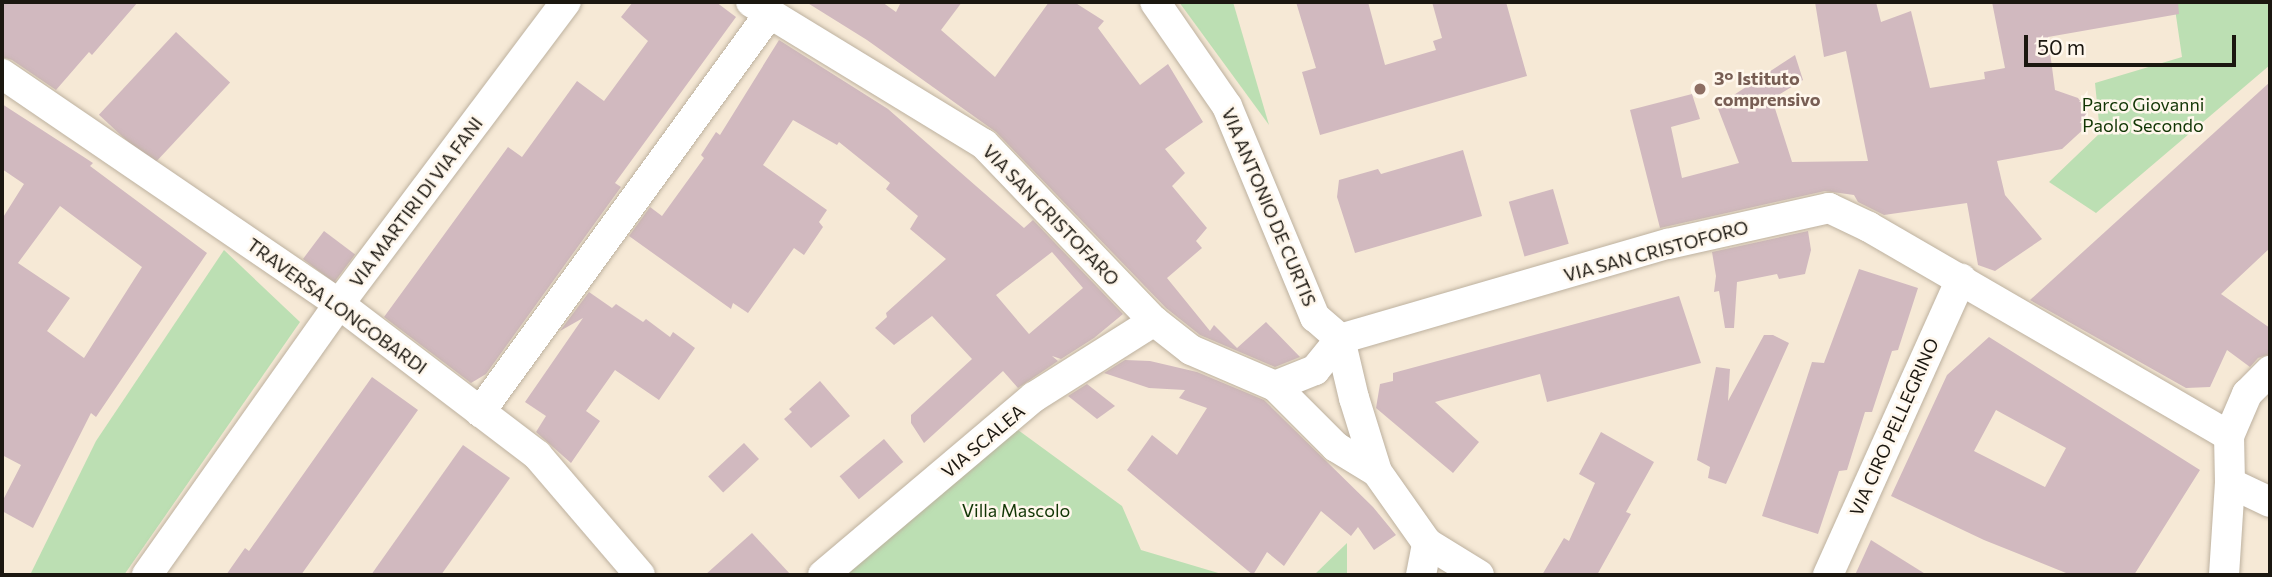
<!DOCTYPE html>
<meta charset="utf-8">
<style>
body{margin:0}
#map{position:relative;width:2272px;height:577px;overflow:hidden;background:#f6e9d6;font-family:Commissioner,sans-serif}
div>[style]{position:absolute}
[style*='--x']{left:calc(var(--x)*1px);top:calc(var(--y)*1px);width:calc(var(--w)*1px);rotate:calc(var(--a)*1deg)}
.green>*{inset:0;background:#bcdfb3}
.building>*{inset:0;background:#d1b9bf;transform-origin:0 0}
.roads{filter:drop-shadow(0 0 2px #bdb19f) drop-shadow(0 0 2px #bdb19f)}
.street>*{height:30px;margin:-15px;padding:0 15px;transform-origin:15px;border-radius:15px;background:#fff}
.dots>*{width:19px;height:19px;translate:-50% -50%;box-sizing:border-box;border:4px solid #fff7ec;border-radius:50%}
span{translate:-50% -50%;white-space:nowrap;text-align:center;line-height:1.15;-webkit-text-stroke:5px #fff7ec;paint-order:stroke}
.education-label{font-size:18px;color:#785e54;font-weight:700}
.left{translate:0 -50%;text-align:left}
.park-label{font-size:18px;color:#113504}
.street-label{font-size:18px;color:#1b1710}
.frame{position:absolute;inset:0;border:4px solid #1b1710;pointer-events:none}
.scale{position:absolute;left:2024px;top:35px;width:212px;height:32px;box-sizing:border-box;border:4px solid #1b1710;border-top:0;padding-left:9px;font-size:21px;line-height:24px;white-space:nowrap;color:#1b1710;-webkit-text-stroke:5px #fff7ec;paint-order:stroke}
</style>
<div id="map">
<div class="green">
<i style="clip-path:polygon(1179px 2px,1233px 2px,1269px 125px)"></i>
<i style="clip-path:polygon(2174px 2px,2270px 2px,2270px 65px,2096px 213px,2049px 182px,2100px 133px,2095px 83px,2182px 57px)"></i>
<i style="clip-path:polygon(224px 250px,300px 322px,124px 575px,30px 575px,96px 441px)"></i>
<i style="clip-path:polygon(1014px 427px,1122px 506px,1141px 550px,1225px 575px,836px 575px)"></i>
<i style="clip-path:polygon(1347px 543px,1347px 575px,1314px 575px)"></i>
</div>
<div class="building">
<i style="clip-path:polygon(2px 2px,138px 2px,92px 55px,89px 52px,56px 90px,12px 60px,2px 57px)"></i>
<i style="clip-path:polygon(633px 2px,716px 2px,736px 17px,615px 183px,621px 187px,486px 374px,471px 383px,384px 317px,508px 147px,522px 157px,577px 81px,604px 101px,648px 41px,621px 17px)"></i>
<i style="clip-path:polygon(806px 2px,882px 2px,896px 12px,901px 2px,962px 2px,941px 30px,995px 77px,1049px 2px,1074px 2px,1104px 21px,1098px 28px,1140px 85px,1168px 64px,1203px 122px,1165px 149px,1185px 173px,1172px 186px,1207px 228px,1196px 241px,1202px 248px,1167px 278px,1210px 331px,1214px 325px,1237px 348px,1266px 322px,1300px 357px,1275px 367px,1200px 335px,1166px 308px,996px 132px,867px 40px)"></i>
<i style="clip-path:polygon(1296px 2px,1368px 2px,1385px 65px,1436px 50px,1433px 41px,1442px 38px,1432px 2px,1506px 2px,1527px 76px,1320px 135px,1302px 72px,1316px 68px)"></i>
<i style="clip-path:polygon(1815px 2px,1876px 2px,1881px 22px,1911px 11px,1930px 88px,1985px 79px,1984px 72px,2005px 68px,1992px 2px,2178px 2px,2179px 14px,2048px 37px,2055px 90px,2078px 98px,2088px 112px,2087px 126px,2062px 149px,1997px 161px,2005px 195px,2042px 239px,1995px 271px,1978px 265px,1967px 203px,1884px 215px,1858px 202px,1854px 195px,1825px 191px,1660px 228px,1630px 110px,1692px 94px,1700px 119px,1671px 127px,1682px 178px,1739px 163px,1717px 106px,1795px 55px,1803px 80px,1772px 99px,1792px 162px,1868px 161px,1846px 51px,1824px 57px)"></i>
<i style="left:176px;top:32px;width:74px;height:113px;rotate:43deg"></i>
<i style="clip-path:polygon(evenodd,779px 40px,888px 109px,1024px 228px,1033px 220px,1123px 314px,1094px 338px,1061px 359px,1052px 356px,1058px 361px,1018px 388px,1003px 371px,924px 443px,911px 423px,911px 415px,972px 359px,932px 316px,894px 345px,875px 328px,887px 317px,886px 313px,946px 259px,910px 229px,918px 216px,886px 189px,890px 183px,839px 142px,837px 145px,793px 120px,763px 165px,827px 210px,819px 222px,823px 227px,804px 255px,794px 248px,748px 313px,733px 303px,731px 309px,629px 236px,650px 207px,662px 216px,704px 158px,701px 155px,716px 132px,720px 135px,779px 40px,1052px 252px,1083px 288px,1029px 334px,996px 295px,1052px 252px)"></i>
<i style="clip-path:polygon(2270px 82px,2270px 248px,2221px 294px,2270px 328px,2270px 354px,2258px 358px,2250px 367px,2227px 350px,2210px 387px,2186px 388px,2030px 300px)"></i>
<i style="clip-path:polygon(evenodd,2px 104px,93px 163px,90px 166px,207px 253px,96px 417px,91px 413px,33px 528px,2px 511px,2px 502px,21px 465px,2px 455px,2px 219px,24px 184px,2px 169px,2px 104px,60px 206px,142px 267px,84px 358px,47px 331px,70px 298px,18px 263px,60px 206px)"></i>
<i style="clip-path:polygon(1463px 150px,1482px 216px,1355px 253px,1337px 197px,1339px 180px,1378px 169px,1381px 174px)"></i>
<i style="left:1553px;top:189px;width:57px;height:46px;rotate:74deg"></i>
<i style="left:324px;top:231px;width:39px;height:35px;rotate:37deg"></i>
<i style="clip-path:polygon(1808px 231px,1811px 250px,1805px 274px,1779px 279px,1777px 274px,1737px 282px,1734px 328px,1725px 328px,1719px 291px,1714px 292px,1716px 276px,1712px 252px)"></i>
<i style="clip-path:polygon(1859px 269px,1918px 288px,1898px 350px,1892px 351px,1872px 412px,1865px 412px,1847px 470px,1839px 471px,1818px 534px,1762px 516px,1812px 362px,1824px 363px)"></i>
<i style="clip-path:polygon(589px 292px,612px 308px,616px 304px,643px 322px,646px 319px,670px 337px,673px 332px,695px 348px,659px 400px,615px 370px,586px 411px,600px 421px,571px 463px,536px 432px,546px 416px,525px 402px,583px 318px,560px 331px)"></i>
<i style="clip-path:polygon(1679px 296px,1701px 363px,1547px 402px,1540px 374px,1435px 402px,1479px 442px,1453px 473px,1376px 408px,1380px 384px,1393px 381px,1393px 373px)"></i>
<i style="clip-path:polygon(1764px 335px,1773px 335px,1789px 343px,1726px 484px,1708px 478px,1710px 467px,1697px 460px,1716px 367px,1730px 369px,1728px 401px)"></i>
<i style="clip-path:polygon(evenodd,1989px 337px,2200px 470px,2134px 575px,2071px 575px,1984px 540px,1891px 496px,1947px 375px,1989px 337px,1996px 410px,2066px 448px,2045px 487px,1974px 451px,1996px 410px)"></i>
<i style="clip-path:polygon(1125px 360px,1150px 361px,1197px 372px,1264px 400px,1373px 507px,1396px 535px,1374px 550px,1358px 527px,1351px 536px,1321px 511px,1284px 566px,1267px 552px,1253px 575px,1127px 470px,1152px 435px,1177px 455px,1207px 408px,1179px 398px,1185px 390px,1149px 388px,1104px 373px)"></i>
<i style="clip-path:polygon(372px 377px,418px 410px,301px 575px,226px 575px,245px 548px,249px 551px)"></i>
<i style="clip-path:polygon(820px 381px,850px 416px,811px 448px,784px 419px,792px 412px,789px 409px)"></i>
<i style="clip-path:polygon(1087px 384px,1115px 406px,1097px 419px,1068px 396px)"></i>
<i style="clip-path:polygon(1601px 432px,1654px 462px,1626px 512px,1631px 514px,1597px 575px,1542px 575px,1564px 538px,1569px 541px,1595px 483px,1579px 474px)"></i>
<i style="left:884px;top:439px;width:30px;height:58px;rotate:50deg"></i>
<i style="left:744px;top:443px;width:22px;height:49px;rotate:47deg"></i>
<i style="clip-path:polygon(463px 445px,510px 478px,441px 575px,371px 575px)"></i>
<i style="clip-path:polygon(752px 533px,791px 575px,705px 575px)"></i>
<i style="clip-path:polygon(1871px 540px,1927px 575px,1855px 575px)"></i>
</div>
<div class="roads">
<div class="street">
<i style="--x:751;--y:2;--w:273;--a:31.4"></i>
<i style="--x:984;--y:144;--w:245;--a:46.2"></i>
<i style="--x:1154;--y:321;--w:47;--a:38.1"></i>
<i style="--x:1191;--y:350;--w:91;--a:23.2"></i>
<i style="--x:1275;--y:386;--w:43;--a:-21.8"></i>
<i style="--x:1315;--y:370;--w:40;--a:-51"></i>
<i style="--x:1155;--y:2;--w:126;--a:55.3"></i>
<i style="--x:1227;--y:106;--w:229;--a:67.4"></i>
<i style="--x:1315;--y:317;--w:33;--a:41"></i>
<i style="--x:2;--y:74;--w:408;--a:34.3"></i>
<i style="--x:339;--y:304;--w:249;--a:37.3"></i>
<i style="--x:537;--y:455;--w:158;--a:49.4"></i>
<i style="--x:1340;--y:339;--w:341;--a:-16.2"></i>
<i style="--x:1668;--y:244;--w:165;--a:-12.6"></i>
<i style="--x:1829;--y:208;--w:44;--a:25.4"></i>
<i style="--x:1869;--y:227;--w:416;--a:30.1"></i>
<i style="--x:1340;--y:339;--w:61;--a:76.7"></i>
<i style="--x:1354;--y:398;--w:77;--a:72.7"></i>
<i style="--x:1377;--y:472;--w:87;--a:54.8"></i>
<i style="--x:1427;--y:543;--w:61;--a:31.6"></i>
<i style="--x:1275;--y:386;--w:86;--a:45"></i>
<i style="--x:1336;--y:447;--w:48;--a:31.4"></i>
<i style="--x:480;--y:412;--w:490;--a:-54"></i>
<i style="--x:2230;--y:483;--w:44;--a:25.4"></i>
<i style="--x:147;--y:575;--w:332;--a:-54.7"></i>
<i style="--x:339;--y:304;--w:378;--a:-53.1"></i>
<i style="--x:823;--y:575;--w:276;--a:-40.2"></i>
<i style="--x:1034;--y:397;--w:142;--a:-32.3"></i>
<i style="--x:1421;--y:575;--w:33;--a:-79"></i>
<i style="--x:1828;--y:575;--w:325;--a:-65.8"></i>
<i style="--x:2224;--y:575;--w:92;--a:-86.3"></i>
<i style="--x:2230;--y:483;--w:47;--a:-91.2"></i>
<i style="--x:2229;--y:436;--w:46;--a:-66.8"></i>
<i style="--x:2247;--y:394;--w:33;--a:-45"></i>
</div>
</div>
<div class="dots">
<i style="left:1700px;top:89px;background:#8d6e63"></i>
</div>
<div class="education-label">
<span class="left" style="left:1714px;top:89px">3° Istituto<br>comprensivo</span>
</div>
<div class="park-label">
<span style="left:2143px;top:115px">Parco Giovanni<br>Paolo Secondo</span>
<span style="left:1016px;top:510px">Villa Mascolo</span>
</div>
<div class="street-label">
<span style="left:416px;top:202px;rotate:-53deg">VIA MARTIRI DI VIA FANI</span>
<span style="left:1269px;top:207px;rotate:67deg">VIA ANTONIO DE CURTIS</span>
<span style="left:1051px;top:215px;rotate:46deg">VIA SAN CRISTOFARO</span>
<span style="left:1656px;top:251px;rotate:-15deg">VIA SAN CRISTOFORO</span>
<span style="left:337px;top:306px;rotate:36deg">TRAVERSA LONGOBARDI</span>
<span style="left:1894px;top:427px;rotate:-66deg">VIA CIRO PELLEGRINO</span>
<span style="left:983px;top:441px;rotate:-40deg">VIA SCALEA</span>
</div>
<div class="frame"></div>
<div class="scale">50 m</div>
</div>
